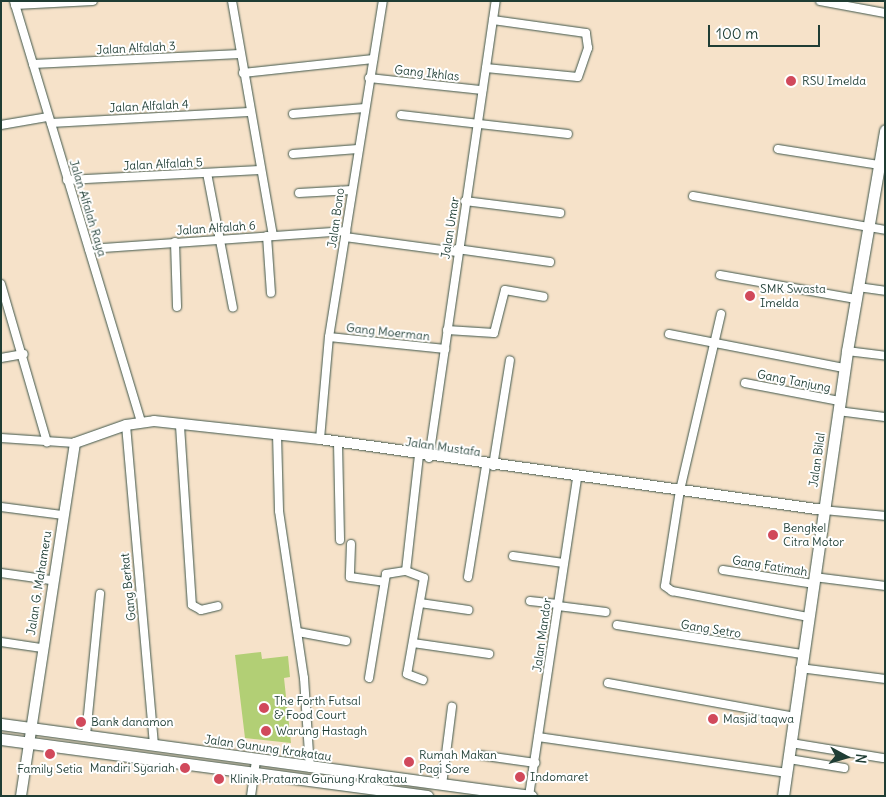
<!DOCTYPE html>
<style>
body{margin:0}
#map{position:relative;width:886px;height:797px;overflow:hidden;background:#f6e2c9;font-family:Delius,sans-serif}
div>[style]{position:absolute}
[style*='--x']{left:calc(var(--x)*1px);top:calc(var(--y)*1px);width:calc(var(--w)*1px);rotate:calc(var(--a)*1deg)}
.green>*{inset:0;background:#b2cf75}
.roads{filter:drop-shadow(0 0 1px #3f564a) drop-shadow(0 0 1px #3f564a)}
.minor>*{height:8px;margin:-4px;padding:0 4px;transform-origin:4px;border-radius:4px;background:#fff}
.tertiary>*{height:10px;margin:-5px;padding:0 5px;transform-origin:5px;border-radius:5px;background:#fff}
.secondary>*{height:11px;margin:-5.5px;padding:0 5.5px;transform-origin:5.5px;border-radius:5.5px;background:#fff}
.dots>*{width:14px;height:14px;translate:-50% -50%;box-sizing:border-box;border:2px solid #fff;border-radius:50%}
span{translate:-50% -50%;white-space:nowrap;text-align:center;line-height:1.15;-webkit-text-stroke:4px #fff;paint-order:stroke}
.street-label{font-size:12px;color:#1f3d34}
.poi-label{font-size:12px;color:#1f3d34}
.left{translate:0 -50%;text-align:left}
.right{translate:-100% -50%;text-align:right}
.frame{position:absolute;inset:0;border:2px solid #1f3d34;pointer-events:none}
.north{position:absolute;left:821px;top:732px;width:50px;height:50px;-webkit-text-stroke:4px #fff;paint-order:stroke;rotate:96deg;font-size:14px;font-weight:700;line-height:20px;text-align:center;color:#1f3d34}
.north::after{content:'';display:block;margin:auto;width:18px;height:22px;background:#1f3d34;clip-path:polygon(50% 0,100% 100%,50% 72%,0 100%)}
.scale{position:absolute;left:708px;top:25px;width:112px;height:22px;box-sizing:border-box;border:2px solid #1f3d34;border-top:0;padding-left:6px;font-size:15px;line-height:18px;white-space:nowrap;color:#1f3d34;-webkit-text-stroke:4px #fff;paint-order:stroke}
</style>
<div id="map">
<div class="green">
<i style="clip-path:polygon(261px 652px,262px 659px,288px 656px,290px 677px,284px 678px,291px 743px,245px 738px,235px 655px)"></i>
</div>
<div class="roads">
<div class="minor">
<i style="--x:14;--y:1;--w:439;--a:73.2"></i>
<i style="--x:232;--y:1;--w:238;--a:80.1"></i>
<i style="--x:820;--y:1;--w:66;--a:10.5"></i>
<i style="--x:15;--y:5;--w:78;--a:-2.9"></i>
<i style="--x:33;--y:64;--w:207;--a:-2.8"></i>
<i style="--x:486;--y:68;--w:92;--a:5.6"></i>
<i style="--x:578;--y:77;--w:31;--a:-71"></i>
<i style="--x:588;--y:48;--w:15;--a:-98"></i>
<i style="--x:586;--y:33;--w:94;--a:-172"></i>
<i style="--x:243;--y:73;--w:131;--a:-6.1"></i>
<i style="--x:369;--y:78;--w:114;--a:6.1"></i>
<i style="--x:293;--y:114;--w:72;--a:-4.8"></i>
<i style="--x:401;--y:115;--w:168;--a:6.5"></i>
<i style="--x:51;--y:123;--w:198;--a:-3.2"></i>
<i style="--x:1;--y:125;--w:48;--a:-9.7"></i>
<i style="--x:778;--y:149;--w:108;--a:9"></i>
<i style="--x:293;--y:154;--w:65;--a:-4.4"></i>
<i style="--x:207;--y:173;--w:137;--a:79.1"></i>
<i style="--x:67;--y:180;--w:193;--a:-3"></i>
<i style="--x:299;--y:193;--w:53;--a:-3.2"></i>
<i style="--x:693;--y:196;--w:195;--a:10"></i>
<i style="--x:465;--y:201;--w:96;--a:7.2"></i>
<i style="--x:267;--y:236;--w:57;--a:86"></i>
<i style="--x:345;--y:237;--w:113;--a:7.6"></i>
<i style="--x:175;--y:242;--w:65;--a:88.2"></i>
<i style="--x:89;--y:249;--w:258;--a:-4"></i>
<i style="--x:457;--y:249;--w:94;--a:8"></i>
<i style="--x:720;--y:275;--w:138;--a:10"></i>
<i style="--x:1;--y:284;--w:165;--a:73.8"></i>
<i style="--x:858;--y:287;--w:27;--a:8"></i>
<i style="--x:721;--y:314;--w:181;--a:103.1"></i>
<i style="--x:680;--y:490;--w:97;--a:98.9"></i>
<i style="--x:665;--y:586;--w:9;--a:36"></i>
<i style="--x:672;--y:591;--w:138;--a:10.8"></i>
<i style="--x:447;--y:330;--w:47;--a:3.7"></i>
<i style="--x:494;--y:333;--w:44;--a:-75.7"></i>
<i style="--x:505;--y:290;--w:39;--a:10"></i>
<i style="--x:669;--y:334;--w:178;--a:11"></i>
<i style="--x:329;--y:337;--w:117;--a:5.9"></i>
<i style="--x:847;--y:351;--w:38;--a:7"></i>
<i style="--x:1;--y:358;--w:23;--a:-10"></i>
<i style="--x:745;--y:383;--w:96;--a:10.8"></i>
<i style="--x:838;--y:411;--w:47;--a:7.3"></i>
<i style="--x:126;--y:425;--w:322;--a:85"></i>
<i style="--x:180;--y:426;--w:179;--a:86.2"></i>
<i style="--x:192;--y:605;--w:10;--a:29"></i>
<i style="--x:201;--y:610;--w:17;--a:-13"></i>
<i style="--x:277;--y:434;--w:77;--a:88.5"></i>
<i style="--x:279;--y:511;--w:169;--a:81.5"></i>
<i style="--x:304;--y:678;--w:90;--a:86.2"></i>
<i style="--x:1;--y:438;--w:74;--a:3.9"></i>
<i style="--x:320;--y:439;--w:102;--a:-85"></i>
<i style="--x:329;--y:337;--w:340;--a:-80.9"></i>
<i style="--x:338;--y:443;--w:97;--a:88.8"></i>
<i style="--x:429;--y:458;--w:462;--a:-81.7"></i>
<i style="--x:493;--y:466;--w:107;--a:-80.9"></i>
<i style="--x:1;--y:507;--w:63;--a:7.4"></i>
<i style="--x:823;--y:510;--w:62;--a:5.5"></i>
<i style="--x:351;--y:544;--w:33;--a:92"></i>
<i style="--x:350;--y:577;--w:34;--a:8"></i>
<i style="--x:513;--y:556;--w:51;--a:7.8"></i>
<i style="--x:723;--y:570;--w:91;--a:8.8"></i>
<i style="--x:406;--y:571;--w:19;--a:21"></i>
<i style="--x:424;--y:578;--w:97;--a:100"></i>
<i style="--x:407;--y:674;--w:17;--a:21"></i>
<i style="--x:1;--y:573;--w:50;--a:8"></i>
<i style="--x:468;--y:577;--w:112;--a:-80.8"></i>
<i style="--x:814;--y:577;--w:72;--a:7.2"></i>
<i style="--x:530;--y:601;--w:28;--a:6"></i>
<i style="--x:420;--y:603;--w:49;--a:8.3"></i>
<i style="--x:558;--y:606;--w:48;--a:7.1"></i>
<i style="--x:617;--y:625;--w:187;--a:8.9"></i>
<i style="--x:298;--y:632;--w:49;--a:10.6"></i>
<i style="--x:1;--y:642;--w:40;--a:8.5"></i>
<i style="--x:413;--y:643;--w:77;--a:8.2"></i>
<i style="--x:800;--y:668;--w:86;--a:7.4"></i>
<i style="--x:369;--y:678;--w:105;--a:-80.7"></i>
<i style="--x:386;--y:574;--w:20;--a:-9"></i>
<i style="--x:406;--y:571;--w:116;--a:-83.6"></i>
<i style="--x:608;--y:683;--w:190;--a:10.3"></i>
<i style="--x:86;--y:735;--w:142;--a:-84.3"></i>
<i style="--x:538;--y:737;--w:252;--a:8.2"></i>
<i style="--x:791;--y:743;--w:93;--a:9.3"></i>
<i style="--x:479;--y:755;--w:57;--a:8.1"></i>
<i style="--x:789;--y:759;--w:56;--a:9.3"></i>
<i style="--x:442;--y:785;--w:79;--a:-82.7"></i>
<i style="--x:251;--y:796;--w:37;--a:-82"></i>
<i style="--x:529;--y:796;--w:323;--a:-81.4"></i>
</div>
<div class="tertiary">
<i style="--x:21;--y:796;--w:357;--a:-81.3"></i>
<i style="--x:75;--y:443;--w:54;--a:-19.4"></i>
<i style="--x:126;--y:425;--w:28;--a:-8"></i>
<i style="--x:154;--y:421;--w:167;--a:6.2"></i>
<i style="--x:320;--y:439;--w:508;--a:8.03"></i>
</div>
<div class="secondary">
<i style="--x:1;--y:724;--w:535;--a:7.74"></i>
<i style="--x:1;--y:739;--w:430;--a:7.6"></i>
<i style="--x:783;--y:796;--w:450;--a:-81.8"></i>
<i style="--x:847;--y:351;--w:224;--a:-80.2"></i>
</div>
</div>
<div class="dots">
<i style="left:791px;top:81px;background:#d1495b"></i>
<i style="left:750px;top:296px;background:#d1495b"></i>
<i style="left:773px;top:535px;background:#d1495b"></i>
<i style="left:264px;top:708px;background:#d1495b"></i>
<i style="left:713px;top:719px;background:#d1495b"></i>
<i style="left:81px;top:722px;background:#d1495b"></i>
<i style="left:266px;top:731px;background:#d1495b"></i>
<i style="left:50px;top:754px;background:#d1495b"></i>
<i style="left:409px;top:762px;background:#d1495b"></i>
<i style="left:185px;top:768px;background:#d1495b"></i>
<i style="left:520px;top:777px;background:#d1495b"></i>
<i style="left:219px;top:779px;background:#d1495b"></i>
</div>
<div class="street-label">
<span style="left:136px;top:48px;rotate:-3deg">Jalan Alfalah 3</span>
<span style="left:427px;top:73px;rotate:6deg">Gang Ikhlas</span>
<span style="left:149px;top:106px;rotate:-3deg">Jalan Alfalah 4</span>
<span style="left:163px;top:164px;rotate:-3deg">Jalan Alfalah 5</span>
<span style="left:88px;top:208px;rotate:73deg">Jalan Alfalah Raya</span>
<span style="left:336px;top:218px;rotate:-82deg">Jalan Bono</span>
<span style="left:216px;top:228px;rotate:-4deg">Jalan Alfalah 6</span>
<span style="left:450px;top:228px;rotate:-81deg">Jalan Umar</span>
<span style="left:388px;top:332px;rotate:6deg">Gang Moerman</span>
<span style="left:794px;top:381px;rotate:11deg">Gang Tanjung</span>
<span style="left:443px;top:447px;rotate:8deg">Jalan Mustafa</span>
<span style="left:817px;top:460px;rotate:-82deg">Jalan Bilal</span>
<span style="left:770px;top:566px;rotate:9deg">Gang Fatimah</span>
<span style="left:39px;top:583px;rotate:-81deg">Jalan G. Mahameru</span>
<span style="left:128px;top:587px;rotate:-96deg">Gang Berkat</span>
<span style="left:711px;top:629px;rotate:9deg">Gang Setro</span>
<span style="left:542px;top:635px;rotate:-82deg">Jalan Mandor</span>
<span style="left:268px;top:748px;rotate:8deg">Jalan Gunung Krakatau</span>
</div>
<div class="poi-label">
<span class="left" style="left:802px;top:81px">RSU Imelda</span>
<span class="left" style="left:760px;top:296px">SMK Swasta<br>Imelda</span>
<span class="left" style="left:783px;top:535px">Bengkel<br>Citra Motor</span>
<span class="left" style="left:274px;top:708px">The Forth Futsal<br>&amp; Food Court</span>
<span class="left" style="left:723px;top:719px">Masjid taqwa</span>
<span class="left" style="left:91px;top:722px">Bank danamon</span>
<span class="left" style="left:276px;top:731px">Warung Hastagh</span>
<span class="left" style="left:419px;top:762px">Rumah Makan<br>Pagi Sore</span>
<span class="right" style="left:175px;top:768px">Mandiri Syariah</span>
<span style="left:50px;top:769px">Family Setia</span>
<span class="left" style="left:530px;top:777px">Indomaret</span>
<span class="left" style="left:230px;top:779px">Klinik Pratama Gunung Krakatau</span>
</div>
<div class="frame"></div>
<div class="north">N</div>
<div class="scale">100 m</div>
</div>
